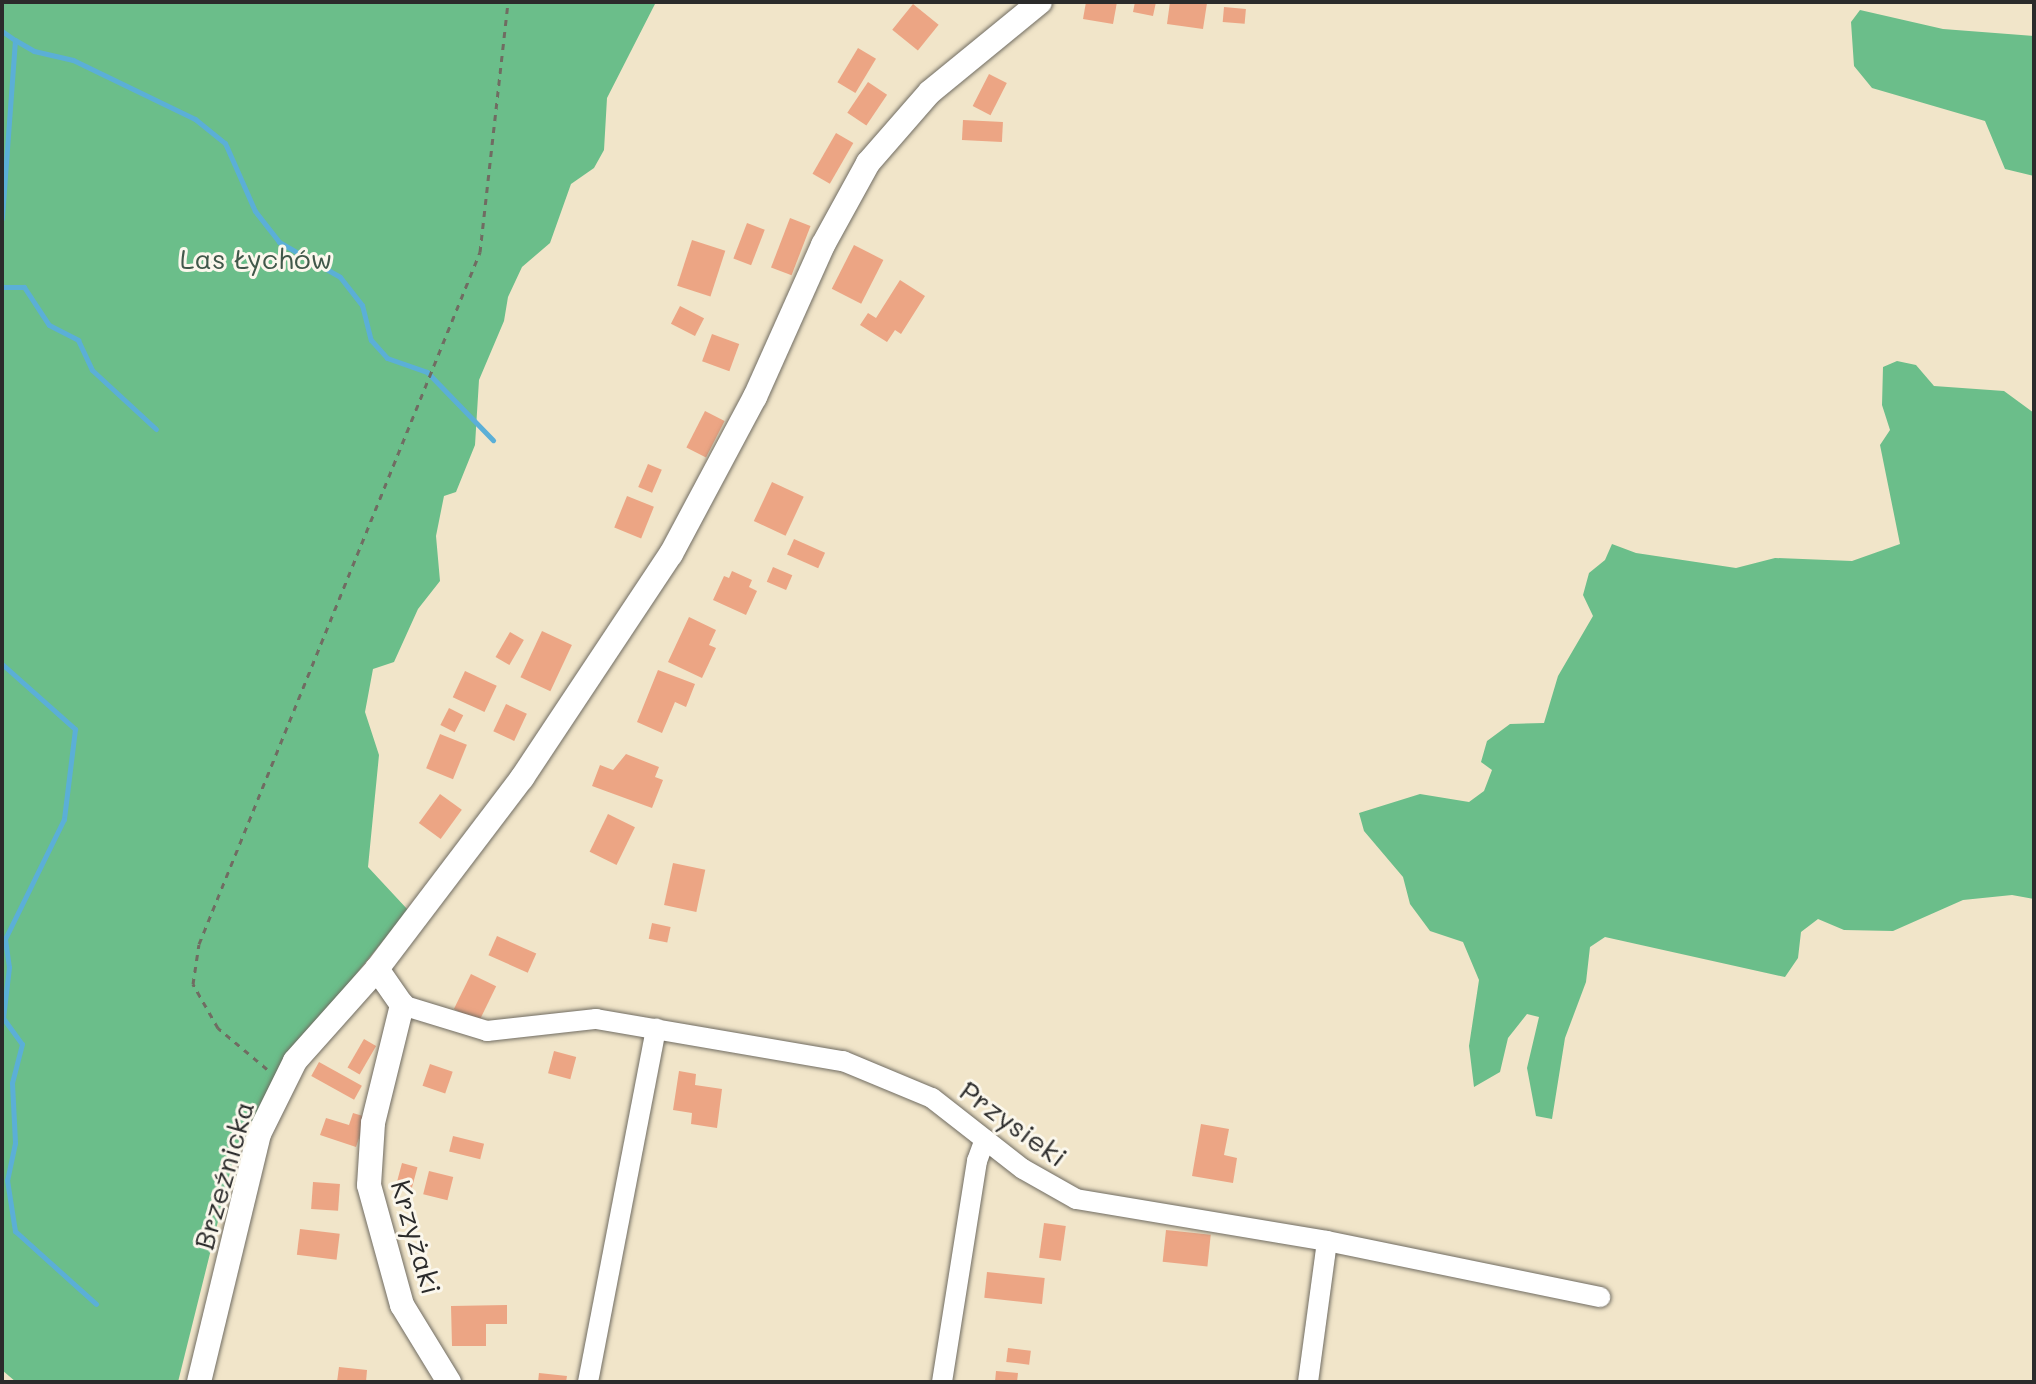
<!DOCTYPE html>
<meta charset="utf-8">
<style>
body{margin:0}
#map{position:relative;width:2036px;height:1384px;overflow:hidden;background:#f1e5c9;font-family:Mali,sans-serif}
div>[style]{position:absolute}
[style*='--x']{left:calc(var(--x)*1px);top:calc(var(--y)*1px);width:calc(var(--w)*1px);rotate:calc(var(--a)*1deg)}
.forest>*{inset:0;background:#6bbe8a}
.stream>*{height:5px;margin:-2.5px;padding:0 2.5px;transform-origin:2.5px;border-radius:2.5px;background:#5bafd7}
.building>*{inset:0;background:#eca584;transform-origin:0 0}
.path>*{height:3px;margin-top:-1.5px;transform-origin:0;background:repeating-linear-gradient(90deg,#706c62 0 6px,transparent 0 12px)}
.roads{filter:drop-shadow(0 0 2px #706c62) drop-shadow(0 0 2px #706c62)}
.minor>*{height:20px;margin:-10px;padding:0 10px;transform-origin:10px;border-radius:10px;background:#fff}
.tertiary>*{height:24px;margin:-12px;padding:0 12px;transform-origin:12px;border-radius:12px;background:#fff}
span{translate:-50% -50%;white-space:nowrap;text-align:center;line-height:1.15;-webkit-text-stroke:6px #fbf7ec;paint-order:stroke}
.park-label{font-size:28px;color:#41584a}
.street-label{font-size:28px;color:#2b2b2b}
.frame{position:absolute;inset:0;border:4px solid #2b2b2b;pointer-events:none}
</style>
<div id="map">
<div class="forest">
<i style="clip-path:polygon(2px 2px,656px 2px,607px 98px,604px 150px,594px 168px,571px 184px,550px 243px,522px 267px,508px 297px,504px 321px,479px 380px,475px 445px,456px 492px,444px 496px,436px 536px,440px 581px,418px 609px,394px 662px,373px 669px,365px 712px,379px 755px,368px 867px,408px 910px,288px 1058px,256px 1124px,235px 1153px,178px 1382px,16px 1382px,2px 1370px)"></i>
<i style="clip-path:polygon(1860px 10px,1943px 29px,2034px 36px,2034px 176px,2005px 169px,1985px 121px,1872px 88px,1854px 66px,1851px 22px)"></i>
<i style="clip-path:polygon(1897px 361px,1916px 365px,1934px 386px,2004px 391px,2034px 413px,2034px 899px,2012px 895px,1963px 900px,1893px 931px,1844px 930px,1818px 919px,1801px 932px,1798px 958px,1785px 977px,1605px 937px,1590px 947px,1586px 982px,1565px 1038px,1552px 1119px,1536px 1116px,1527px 1068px,1539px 1017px,1527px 1014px,1508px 1038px,1500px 1072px,1474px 1087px,1469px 1046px,1479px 980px,1463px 942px,1430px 931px,1410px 904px,1403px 877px,1364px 831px,1359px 813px,1420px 794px,1469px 802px,1484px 791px,1492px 770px,1481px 762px,1487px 741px,1510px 724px,1544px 723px,1558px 676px,1593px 616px,1583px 595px,1589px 573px,1605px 560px,1612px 544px,1636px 553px,1736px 568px,1775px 558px,1852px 561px,1900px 544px,1880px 445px,1890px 430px,1882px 405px,1883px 367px)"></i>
</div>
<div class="stream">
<i style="--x:2;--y:31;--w:16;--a:35"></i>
<i style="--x:15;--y:40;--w:179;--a:94.2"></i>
<i style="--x:15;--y:40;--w:22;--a:30"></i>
<i style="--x:34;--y:51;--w:40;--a:13"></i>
<i style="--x:73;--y:60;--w:136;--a:25.8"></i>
<i style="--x:195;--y:119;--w:38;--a:39"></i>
<i style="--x:225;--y:143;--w:74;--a:66.2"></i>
<i style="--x:255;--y:211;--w:39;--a:52"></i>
<i style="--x:279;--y:242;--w:70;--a:29.8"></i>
<i style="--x:340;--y:277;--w:36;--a:52"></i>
<i style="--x:362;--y:305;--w:36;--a:76"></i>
<i style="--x:371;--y:340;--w:24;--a:48"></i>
<i style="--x:387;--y:358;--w:42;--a:19.3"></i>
<i style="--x:427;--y:372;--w:95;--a:45.9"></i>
<i style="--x:2;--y:287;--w:22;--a:0"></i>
<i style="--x:24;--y:287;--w:45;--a:56.7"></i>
<i style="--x:49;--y:325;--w:33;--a:27"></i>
<i style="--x:78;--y:340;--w:33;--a:65"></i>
<i style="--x:92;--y:370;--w:87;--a:42.7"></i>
<i style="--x:2;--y:664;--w:98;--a:41.7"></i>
<i style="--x:75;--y:729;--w:91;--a:97"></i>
<i style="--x:64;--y:819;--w:134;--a:116.2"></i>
<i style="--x:5;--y:939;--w:28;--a:82"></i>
<i style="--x:9;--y:967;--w:51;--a:96.7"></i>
<i style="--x:3;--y:1018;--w:32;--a:54"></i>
<i style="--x:22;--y:1044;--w:40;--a:104.4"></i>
<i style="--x:12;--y:1083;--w:60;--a:87.1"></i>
<i style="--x:15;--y:1143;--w:38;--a:102"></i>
<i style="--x:7;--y:1180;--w:52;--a:81.1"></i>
<i style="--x:15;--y:1231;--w:109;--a:42"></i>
</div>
<div class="building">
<i style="clip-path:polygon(1086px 2px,1117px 2px,1113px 24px,1083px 19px)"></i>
<i style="clip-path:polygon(1135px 2px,1156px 2px,1153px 16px,1133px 12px)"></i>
<i style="clip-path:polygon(1170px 2px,1207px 3px,1203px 29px,1167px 24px)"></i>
<i style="left:913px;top:4px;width:33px;height:33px;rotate:39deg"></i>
<i style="left:1224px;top:7px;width:22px;height:15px;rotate:5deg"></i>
<i style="left:858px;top:48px;width:21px;height:40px;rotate:31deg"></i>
<i style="left:989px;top:74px;width:20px;height:36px;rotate:27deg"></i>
<i style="left:868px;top:82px;width:23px;height:37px;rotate:34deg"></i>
<i style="left:963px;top:120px;width:40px;height:20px;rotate:3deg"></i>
<i style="left:836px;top:133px;width:20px;height:47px;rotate:30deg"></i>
<i style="left:790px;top:218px;width:22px;height:53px;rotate:21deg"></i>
<i style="left:747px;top:223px;width:19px;height:38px;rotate:21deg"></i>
<i style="left:692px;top:240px;width:35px;height:48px;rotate:18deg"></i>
<i style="left:854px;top:245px;width:33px;height:49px;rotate:27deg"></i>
<i style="clip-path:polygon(900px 280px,925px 296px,901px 334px,895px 330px,887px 342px,860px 325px,868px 313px,876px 318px)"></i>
<i style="left:680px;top:306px;width:27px;height:20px;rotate:27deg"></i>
<i style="left:712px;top:334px;width:29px;height:29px;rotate:20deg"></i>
<i style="left:705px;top:411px;width:22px;height:41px;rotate:27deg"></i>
<i style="left:648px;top:464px;width:15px;height:25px;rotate:23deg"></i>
<i style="left:772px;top:482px;width:35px;height:43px;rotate:25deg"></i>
<i style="left:627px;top:496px;width:29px;height:34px;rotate:22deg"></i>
<i style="left:794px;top:539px;width:34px;height:17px;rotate:24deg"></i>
<i style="left:773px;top:567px;width:21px;height:16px;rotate:23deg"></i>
<i style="clip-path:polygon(732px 571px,752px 580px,749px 587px,757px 591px,746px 615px,713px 600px,724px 576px,729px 578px)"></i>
<i style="clip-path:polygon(689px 617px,716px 630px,709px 645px,716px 648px,702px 678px,668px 662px)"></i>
<i style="left:542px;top:631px;width:33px;height:51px;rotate:25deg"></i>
<i style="left:510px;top:632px;width:16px;height:29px;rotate:30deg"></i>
<i style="clip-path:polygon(658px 670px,695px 684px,686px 707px,675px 702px,662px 733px,637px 722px)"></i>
<i style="left:465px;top:671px;width:35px;height:29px;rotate:25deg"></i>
<i style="left:506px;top:704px;width:23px;height:30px;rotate:25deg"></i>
<i style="left:449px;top:708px;width:16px;height:19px;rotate:27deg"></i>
<i style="left:440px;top:734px;width:29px;height:37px;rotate:22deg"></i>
<i style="clip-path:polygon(626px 754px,659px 767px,655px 777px,663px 780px,652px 808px,592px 786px,600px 765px,613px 770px)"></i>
<i style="left:440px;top:794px;width:27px;height:36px;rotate:36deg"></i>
<i style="left:608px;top:814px;width:30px;height:42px;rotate:26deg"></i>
<i style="left:673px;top:863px;width:33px;height:43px;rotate:12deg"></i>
<i style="left:652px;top:923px;width:19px;height:16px;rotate:12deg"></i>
<i style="left:497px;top:936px;width:43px;height:21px;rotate:24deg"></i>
<i style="left:471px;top:974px;width:28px;height:39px;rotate:26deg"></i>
<i style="left:364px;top:1039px;width:14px;height:33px;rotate:30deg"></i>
<i style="left:554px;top:1051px;width:23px;height:23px;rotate:15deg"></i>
<i style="left:319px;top:1062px;width:49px;height:16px;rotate:29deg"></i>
<i style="left:430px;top:1064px;width:24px;height:23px;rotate:19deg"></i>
<i style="clip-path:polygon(679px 1071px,696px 1074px,695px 1085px,722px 1089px,717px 1128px,691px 1124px,692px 1113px,673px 1110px)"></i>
<i style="clip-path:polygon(353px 1113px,366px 1117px,356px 1147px,320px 1135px,326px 1118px,349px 1125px)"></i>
<i style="clip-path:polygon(1201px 1124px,1229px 1129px,1224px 1155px,1237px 1158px,1233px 1183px,1192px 1176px)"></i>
<i style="left:453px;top:1136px;width:32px;height:16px;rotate:14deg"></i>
<i style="left:402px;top:1163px;width:16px;height:25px;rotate:15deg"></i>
<i style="left:429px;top:1171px;width:25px;height:24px;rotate:14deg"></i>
<i style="left:313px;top:1182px;width:27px;height:27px;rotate:4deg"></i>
<i style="left:1044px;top:1223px;width:22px;height:35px;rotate:8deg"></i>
<i style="left:300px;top:1229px;width:40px;height:26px;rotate:7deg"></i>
<i style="left:1166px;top:1230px;width:45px;height:32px;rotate:6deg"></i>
<i style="left:987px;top:1272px;width:58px;height:26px;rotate:6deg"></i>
<i style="clip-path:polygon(507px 1305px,507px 1324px,486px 1324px,486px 1346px,452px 1346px,451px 1306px)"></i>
<i style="left:1008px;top:1348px;width:23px;height:14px;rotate:7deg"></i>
<i style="clip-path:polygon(339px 1367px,367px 1370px,366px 1382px,337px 1382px)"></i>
<i style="clip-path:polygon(996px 1371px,1018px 1373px,1017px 1382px,995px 1382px)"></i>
<i style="clip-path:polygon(539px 1373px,567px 1376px,566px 1382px,538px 1382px)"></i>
</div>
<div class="path">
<i style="--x:267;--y:1069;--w:64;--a:-140.1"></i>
<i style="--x:218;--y:1028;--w:51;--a:-119.6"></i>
<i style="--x:193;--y:984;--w:40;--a:-81.5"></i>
<i style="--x:199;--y:944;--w:747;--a:-67.9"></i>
<i style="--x:480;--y:252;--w:252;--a:-83.6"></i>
</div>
<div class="roads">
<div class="minor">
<i style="--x:402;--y:1005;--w:89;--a:17"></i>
<i style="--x:487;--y:1031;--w:110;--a:-6.3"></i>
<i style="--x:596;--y:1019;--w:251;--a:9.7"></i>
<i style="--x:843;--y:1061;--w:96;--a:22.6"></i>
<i style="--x:932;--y:1098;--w:115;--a:38"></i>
<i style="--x:1023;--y:1169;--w:61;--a:29.5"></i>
<i style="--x:1076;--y:1199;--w:254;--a:9.5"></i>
<i style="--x:1327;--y:1241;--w:279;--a:11.6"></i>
<i style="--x:588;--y:1382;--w:360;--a:-79.1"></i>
<i style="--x:942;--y:1382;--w:224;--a:-81"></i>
<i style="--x:977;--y:1161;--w:23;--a:-70"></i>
<i style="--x:1308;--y:1382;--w:142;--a:-82.3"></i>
</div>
<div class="tertiary">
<i style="--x:199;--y:1382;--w:255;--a:-76.4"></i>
<i style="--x:259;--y:1134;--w:81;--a:-63.7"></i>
<i style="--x:295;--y:1061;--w:123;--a:-48.3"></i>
<i style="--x:449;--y:1382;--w:90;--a:-121.4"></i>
<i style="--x:402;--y:1305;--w:124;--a:-105.4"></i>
<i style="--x:369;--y:1185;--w:62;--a:-86.3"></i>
<i style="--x:373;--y:1123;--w:122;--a:-76.2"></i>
<i style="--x:402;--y:1005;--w:44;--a:-124.8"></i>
<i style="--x:377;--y:969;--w:240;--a:-52.8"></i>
<i style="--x:522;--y:778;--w:269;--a:-56.4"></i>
<i style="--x:671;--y:554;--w:178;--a:-61.9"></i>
<i style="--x:755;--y:397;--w:167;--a:-65.9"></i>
<i style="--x:823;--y:245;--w:94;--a:-61.2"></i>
<i style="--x:868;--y:163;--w:94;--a:-48.9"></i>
<i style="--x:930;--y:92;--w:142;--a:-39.3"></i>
</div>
</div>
<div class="park-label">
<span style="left:256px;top:258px">Las Łychów</span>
</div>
<div class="street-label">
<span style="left:1014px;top:1123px;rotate:36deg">Przysieki</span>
<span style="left:223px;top:1175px;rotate:-74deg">Brzeźnicka</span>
<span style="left:417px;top:1237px;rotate:74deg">Krzyżaki</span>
</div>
<div class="frame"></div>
</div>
